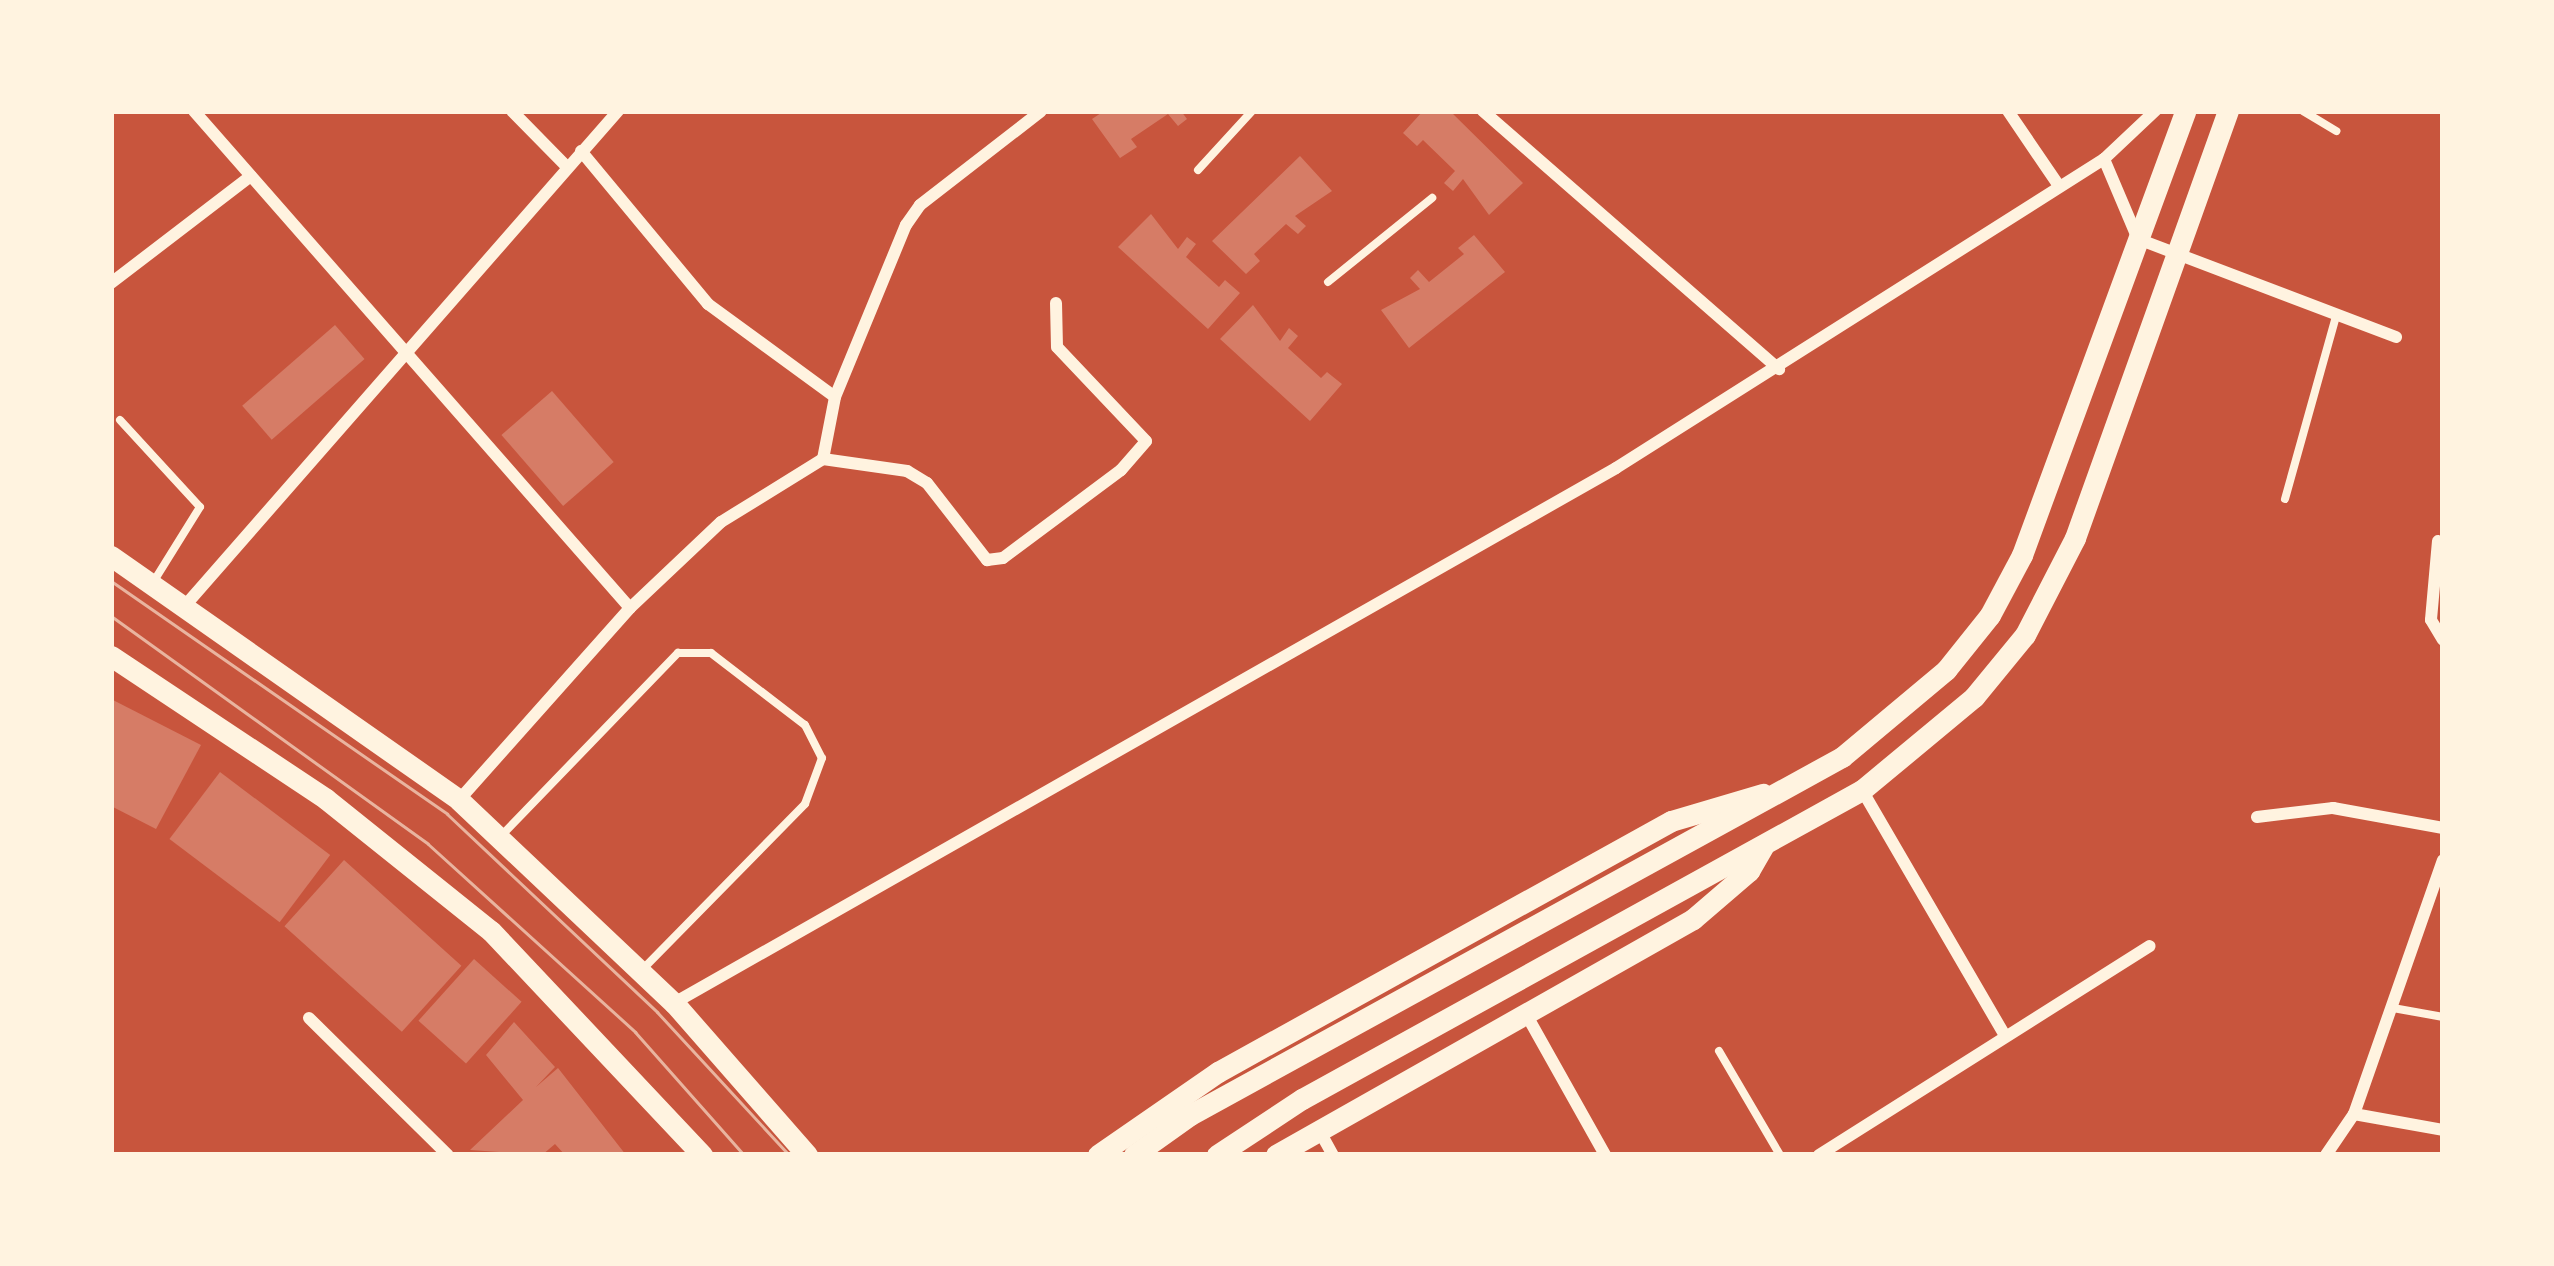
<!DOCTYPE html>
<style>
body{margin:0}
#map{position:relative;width:2554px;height:1266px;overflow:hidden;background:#c8553d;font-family:Barlow,sans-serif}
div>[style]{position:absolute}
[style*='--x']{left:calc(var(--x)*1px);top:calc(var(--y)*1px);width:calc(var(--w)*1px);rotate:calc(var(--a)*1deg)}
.building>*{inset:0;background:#d67c66;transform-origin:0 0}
.service>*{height:8px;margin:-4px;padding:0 4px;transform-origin:4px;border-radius:4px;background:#fff3e0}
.minor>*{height:12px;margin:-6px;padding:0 6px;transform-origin:6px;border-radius:6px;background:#fff3e0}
.primary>*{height:21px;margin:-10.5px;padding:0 10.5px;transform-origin:10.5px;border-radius:10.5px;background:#fff3e0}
.tram>*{height:3px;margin:-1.5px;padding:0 1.5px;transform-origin:1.5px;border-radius:1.5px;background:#e9b49f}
span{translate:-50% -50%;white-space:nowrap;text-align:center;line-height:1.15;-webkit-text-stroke:12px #fff3e0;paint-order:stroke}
.frame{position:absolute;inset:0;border:114px solid #fff3e0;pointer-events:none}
</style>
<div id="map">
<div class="building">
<i style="clip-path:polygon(1104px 111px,1181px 111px,1187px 119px,1178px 126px,1168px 114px,1131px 139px,1137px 147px,1120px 158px,1092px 119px)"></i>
<i style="clip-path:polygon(1423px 111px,1450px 111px,1523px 183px,1489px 215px,1463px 179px,1453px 191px,1444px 183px,1455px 171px,1423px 140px,1417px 146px,1403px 133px)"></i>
<i style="clip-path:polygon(1300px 156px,1332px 191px,1295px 216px,1306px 226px,1298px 234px,1286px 224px,1254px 254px,1260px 261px,1246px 274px,1212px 241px)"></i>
<i style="clip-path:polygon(1151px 214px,1178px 249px,1187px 237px,1196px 244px,1186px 257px,1219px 287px,1225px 280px,1240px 293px,1208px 329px,1118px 247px)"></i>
<i style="clip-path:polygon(1474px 235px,1505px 272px,1409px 348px,1381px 310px,1420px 289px,1410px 278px,1418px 270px,1429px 282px,1464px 254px,1458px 248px)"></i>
<i style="clip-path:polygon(1253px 305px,1280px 341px,1289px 328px,1298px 336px,1288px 348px,1321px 378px,1327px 372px,1342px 384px,1310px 421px,1220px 339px)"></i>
<i style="left:335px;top:325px;width:45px;height:123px;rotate:49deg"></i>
<i style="left:552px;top:391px;width:94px;height:67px;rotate:49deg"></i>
<i style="clip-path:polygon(111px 699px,201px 745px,156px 829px,111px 806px)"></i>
<i style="left:220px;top:772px;width:138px;height:84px;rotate:37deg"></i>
<i style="left:344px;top:860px;width:158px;height:89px;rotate:42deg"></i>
<i style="left:474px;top:959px;width:64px;height:83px;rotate:42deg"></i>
<i style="clip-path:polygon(514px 1022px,555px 1067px,536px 1087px,558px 1068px,626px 1155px,565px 1155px,555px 1144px,542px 1155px,470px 1150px,523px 1100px,486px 1055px)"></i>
</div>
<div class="service">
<i style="--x:2303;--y:111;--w:39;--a:31"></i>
<i style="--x:1198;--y:170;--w:80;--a:-47.5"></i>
<i style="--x:1328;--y:282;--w:134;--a:-38.9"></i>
<i style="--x:120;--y:420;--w:118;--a:47.4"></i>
<i style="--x:200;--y:507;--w:91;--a:121.9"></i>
<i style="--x:2285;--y:499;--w:190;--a:-74.4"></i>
<i style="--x:503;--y:834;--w:252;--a:-46"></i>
<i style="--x:678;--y:653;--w:33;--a:0"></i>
<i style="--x:711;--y:653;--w:118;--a:37.5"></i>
<i style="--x:805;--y:725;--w:37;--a:63"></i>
<i style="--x:822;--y:758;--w:49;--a:110.3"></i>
<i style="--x:805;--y:804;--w:233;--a:134.5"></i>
<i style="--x:2393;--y:1008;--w:51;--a:10.2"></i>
<i style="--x:1719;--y:1051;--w:121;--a:59.6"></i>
</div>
<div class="minor">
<i style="--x:194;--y:111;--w:661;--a:48.74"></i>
<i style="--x:512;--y:111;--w:78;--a:45.5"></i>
<i style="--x:1483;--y:111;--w:393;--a:41.1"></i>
<i style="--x:2008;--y:111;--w:87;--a:55.8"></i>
<i style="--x:581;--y:151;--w:199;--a:50.3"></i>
<i style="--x:708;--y:304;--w:157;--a:36.2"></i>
<i style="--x:2104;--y:159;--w:87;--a:67"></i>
<i style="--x:2138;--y:239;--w:276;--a:20.8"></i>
<i style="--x:111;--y:283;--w:176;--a:-37.4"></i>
<i style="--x:823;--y:459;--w:85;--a:8.1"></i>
<i style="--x:907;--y:471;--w:23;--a:31"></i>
<i style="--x:927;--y:483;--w:98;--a:52.1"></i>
<i style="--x:987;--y:560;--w:16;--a:-7"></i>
<i style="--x:1003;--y:558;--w:147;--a:-36.7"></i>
<i style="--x:1121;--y:470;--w:38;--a:-49"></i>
<i style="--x:1146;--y:441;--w:129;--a:-133.4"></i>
<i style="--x:1057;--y:347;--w:44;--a:-91.3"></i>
<i style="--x:2438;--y:541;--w:79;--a:95.1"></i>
<i style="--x:2431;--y:620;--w:23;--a:59"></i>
<i style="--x:183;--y:608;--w:660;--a:-48.81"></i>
<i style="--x:1862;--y:790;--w:285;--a:59.8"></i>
<i style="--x:459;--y:800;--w:257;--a:-48.3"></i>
<i style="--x:630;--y:608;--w:125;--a:-43.4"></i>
<i style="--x:721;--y:522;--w:120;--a:-31.7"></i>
<i style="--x:823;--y:459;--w:63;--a:-79"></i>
<i style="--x:835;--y:397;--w:186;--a:-67.6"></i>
<i style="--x:906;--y:225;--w:24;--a:-55"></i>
<i style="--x:920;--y:205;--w:153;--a:-37.8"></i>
<i style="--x:2257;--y:817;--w:77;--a:-6.8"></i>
<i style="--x:2333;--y:808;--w:112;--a:10.3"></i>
<i style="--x:674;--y:1003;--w:1083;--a:-29.59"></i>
<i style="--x:1616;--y:468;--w:578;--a:-32.34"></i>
<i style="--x:2104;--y:159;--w:70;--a:-43.3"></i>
<i style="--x:1526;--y:1014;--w:162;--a:60.7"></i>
<i style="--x:309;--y:1018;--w:195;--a:44.6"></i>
<i style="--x:2354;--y:1114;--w:90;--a:10.2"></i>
<i style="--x:1319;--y:1130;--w:29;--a:61"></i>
<i style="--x:1819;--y:1155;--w:391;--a:-32.3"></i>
<i style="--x:2326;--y:1155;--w:50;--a:-55.7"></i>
<i style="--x:2354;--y:1114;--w:269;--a:-70.7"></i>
</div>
<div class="primary">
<i style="--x:111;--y:556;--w:425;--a:35"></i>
<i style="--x:459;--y:800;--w:296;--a:43.4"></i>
<i style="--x:674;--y:1003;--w:202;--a:48.8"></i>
<i style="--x:111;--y:656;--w:258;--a:33.6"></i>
<i style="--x:326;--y:799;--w:211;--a:38.7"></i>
<i style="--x:491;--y:931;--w:308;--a:46.7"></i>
<i style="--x:1098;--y:1155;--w:146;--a:-34.7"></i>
<i style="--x:1218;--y:1072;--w:518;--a:-28.99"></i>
<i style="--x:1671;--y:821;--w:96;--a:-16.4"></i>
<i style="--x:1134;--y:1155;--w:69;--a:-35.5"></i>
<i style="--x:1190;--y:1115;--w:744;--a:-28.77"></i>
<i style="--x:1842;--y:757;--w:136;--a:-39.9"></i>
<i style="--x:1946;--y:670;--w:70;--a:-51.3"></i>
<i style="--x:1990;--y:615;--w:68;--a:-61.9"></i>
<i style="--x:2022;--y:555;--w:473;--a:-69.8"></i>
<i style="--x:1217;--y:1155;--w:102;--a:-33.4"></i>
<i style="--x:1302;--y:1099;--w:640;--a:-28.89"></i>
<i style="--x:1862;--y:790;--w:146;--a:-39.7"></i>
<i style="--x:1974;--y:697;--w:80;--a:-50.6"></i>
<i style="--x:2025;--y:635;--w:109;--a:-62.7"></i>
<i style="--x:2075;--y:538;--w:454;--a:-70.3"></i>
<i style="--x:1276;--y:1155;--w:479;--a:-29.5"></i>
<i style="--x:1693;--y:919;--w:74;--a:-40.6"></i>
<i style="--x:1749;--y:871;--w:28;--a:-60"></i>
</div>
<div class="tram">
<i style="--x:111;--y:581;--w:409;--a:34.7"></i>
<i style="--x:447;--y:814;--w:289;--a:43.3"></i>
<i style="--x:657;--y:1012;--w:195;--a:47.3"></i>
<i style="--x:111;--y:616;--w:390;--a:35.7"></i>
<i style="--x:428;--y:844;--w:280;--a:42.2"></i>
<i style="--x:635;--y:1032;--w:164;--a:48.5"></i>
</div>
<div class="frame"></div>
</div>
